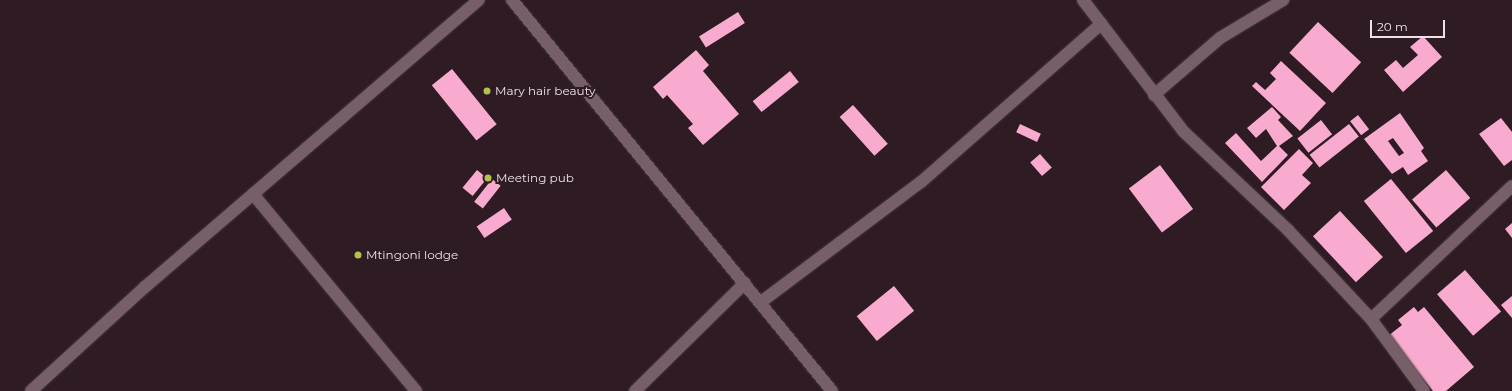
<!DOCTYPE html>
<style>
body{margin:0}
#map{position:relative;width:1512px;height:391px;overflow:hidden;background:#2e1b24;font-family:Montserrat,sans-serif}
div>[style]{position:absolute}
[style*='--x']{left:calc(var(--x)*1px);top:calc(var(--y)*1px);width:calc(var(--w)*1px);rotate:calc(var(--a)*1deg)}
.building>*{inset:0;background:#f8abce;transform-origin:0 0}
.roads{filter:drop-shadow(0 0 1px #45363d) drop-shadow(0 0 1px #45363d)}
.minor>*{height:12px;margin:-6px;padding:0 6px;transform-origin:6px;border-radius:6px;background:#765f69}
.dots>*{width:11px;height:11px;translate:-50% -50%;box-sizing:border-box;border:2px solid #2e1b24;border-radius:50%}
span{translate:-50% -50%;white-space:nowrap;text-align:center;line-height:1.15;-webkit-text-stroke:4px #2e1b24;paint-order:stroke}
.poi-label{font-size:12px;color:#efe2e7}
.left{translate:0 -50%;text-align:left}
.scale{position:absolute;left:1370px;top:20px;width:75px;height:18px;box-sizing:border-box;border:2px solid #efe2e7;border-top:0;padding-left:5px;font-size:12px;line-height:14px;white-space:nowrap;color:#efe2e7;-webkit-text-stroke:3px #2e1b24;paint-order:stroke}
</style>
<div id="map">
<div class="building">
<i style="left:738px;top:12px;width:13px;height:46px;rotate:58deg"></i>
<i style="left:1318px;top:22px;width:59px;height:42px;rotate:43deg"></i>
<i style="clip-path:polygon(1423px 36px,1442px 57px,1403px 92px,1384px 70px,1396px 60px,1403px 68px,1418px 55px,1410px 47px)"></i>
<i style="clip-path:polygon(696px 50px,709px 65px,703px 71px,739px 114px,703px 145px,688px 128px,693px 124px,667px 95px,663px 99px,653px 87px)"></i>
<i style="clip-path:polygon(1281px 61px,1326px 103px,1300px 131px,1252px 86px,1256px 82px,1265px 90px,1276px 79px,1270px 73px)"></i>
<i style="left:452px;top:69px;width:71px;height:26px;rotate:51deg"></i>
<i style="left:790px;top:71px;width:14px;height:48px;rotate:51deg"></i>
<i style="left:853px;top:105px;width:52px;height:18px;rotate:48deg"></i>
<i style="clip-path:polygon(1272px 107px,1281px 117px,1278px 120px,1293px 136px,1279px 146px,1288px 155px,1262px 182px,1225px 143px,1236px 133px,1261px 161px,1277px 146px,1266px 129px,1256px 138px,1247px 128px)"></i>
<i style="clip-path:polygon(evenodd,1400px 113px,1424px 148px,1421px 151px,1428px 161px,1408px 175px,1403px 167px,1392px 174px,1364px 139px,1400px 113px,1393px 138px,1404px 153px,1399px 156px,1388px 141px,1393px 138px)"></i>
<i style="left:1358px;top:115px;width:18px;height:10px;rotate:52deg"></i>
<i style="clip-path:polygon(1501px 118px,1512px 132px,1512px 160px,1504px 166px,1479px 134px)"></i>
<i style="left:1321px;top:120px;width:18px;height:30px;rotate:52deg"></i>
<i style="left:1020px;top:124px;width:23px;height:9px;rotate:25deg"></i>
<i style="left:1349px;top:124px;width:16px;height:50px;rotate:52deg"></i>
<i style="clip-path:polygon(1299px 149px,1313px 163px,1302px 175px,1311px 183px,1284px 210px,1261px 187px)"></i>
<i style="left:1040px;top:154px;width:18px;height:13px;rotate:49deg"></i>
<i style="left:1160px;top:165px;width:55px;height:39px;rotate:53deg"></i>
<i style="left:477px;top:170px;width:13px;height:23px;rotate:39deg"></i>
<i style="left:1446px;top:170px;width:37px;height:45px;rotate:49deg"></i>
<i style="left:492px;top:179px;width:11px;height:29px;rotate:38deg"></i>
<i style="left:1391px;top:179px;width:67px;height:35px;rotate:51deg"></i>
<i style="left:504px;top:208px;width:14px;height:33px;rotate:56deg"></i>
<i style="left:1340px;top:211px;width:63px;height:37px;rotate:47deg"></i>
<i style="clip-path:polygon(1512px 223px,1512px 238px,1505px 229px)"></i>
<i style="left:1465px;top:270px;width:55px;height:37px;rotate:49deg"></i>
<i style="left:894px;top:286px;width:32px;height:48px;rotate:51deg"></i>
<i style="clip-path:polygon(1512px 296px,1512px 318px,1501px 305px)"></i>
<i style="clip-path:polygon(1414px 307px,1418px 312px,1424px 307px,1474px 367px,1446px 391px,1433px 391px,1388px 336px,1402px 325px,1398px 320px)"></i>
</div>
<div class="roads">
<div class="minor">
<i style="--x:512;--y:0;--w:505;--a:50.7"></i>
<i style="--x:1083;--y:0;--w:165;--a:52.6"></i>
<i style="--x:1183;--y:131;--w:144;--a:43.3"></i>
<i style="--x:1288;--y:230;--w:122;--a:47"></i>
<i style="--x:1371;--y:319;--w:89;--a:53.6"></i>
<i style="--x:1154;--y:95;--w:87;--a:-40.8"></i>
<i style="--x:1220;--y:38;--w:74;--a:-31.1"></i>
<i style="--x:253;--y:194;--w:256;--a:50.4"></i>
<i style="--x:761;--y:302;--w:200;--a:-36.9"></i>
<i style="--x:921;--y:182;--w:240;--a:-41.3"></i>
<i style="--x:1371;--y:319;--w:194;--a:-43.3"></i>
<i style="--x:31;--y:391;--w:154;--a:-42.4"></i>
<i style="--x:145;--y:287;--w:440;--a:-40.7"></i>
<i style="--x:635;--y:391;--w:154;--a:-44.5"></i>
</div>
</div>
<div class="dots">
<i style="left:487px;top:91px;background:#b3c24b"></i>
<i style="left:488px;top:178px;background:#b3c24b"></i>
<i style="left:358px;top:255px;background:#b3c24b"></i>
</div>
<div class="poi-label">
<span class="left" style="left:495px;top:91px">Mary hair beauty</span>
<span class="left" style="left:496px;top:178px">Meeting pub</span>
<span class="left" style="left:366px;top:255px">Mtingoni lodge</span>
</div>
<div class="scale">20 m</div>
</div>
